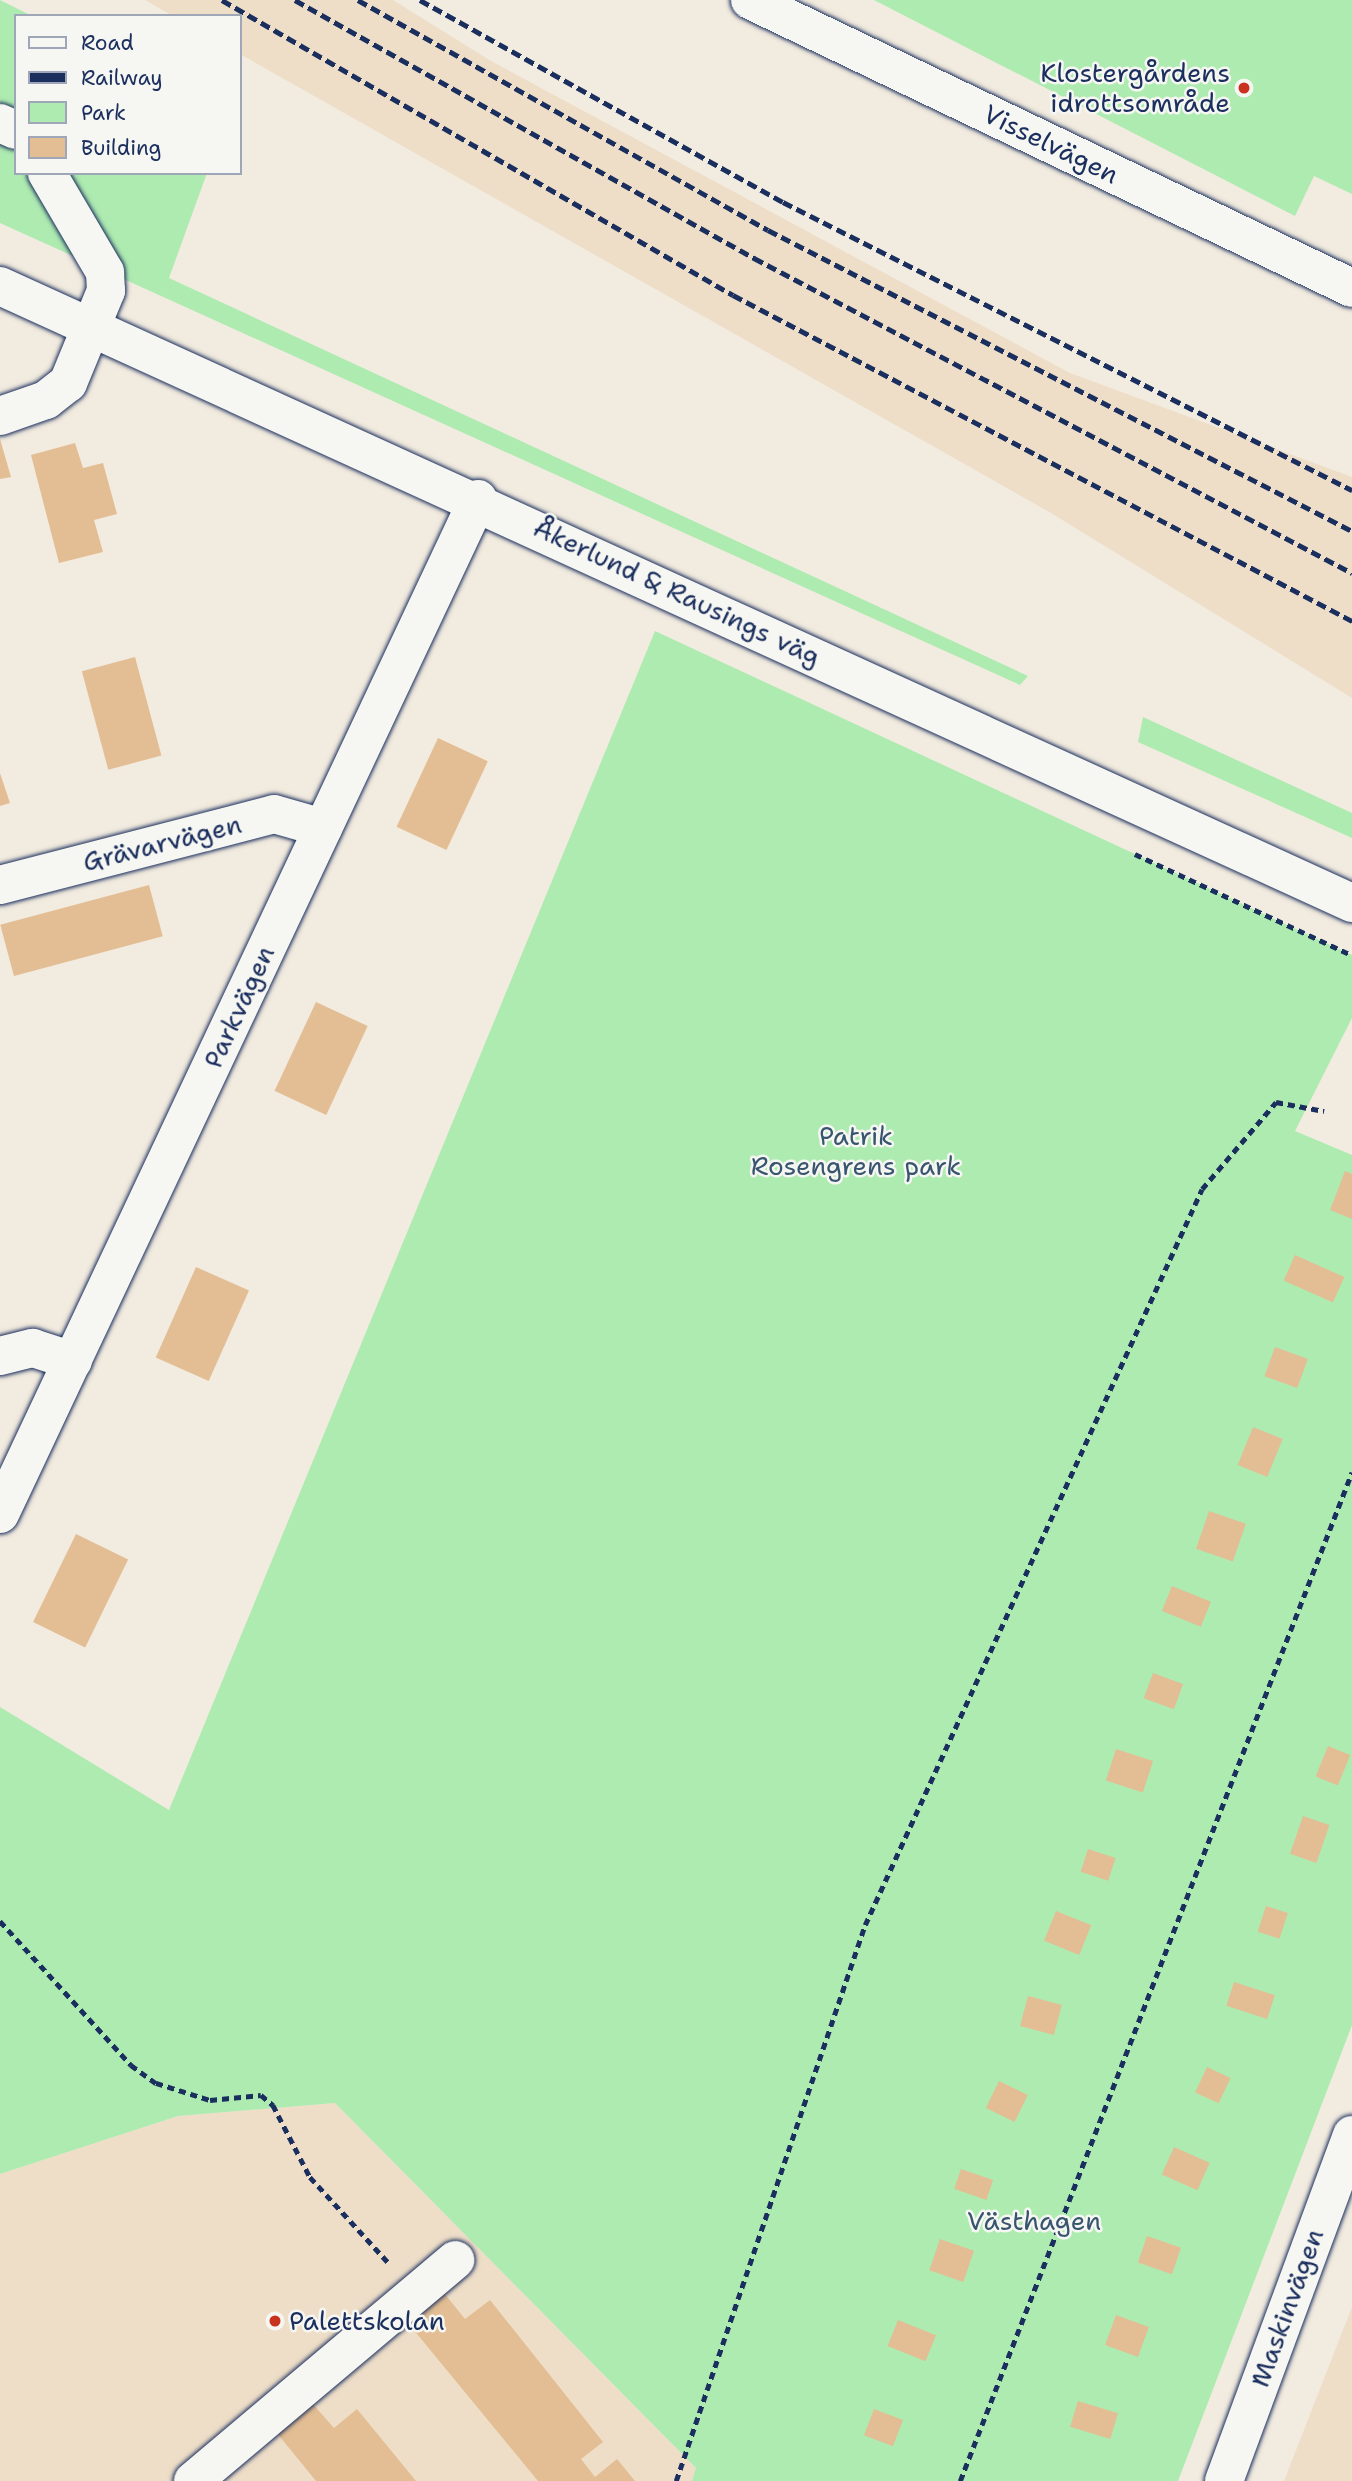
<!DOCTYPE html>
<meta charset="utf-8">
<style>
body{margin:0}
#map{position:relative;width:1352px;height:2481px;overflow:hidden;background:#f2ebdf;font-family:"Shantell Sans",sans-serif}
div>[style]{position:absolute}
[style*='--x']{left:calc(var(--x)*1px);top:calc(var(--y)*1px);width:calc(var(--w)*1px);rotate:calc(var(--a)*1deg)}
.built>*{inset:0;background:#eedec8}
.green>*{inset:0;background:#aeebb1}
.building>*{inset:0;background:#e3be94;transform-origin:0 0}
.path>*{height:4.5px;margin-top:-2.25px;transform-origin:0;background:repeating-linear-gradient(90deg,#1b2f5e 0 7px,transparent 0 12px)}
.roads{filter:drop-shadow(0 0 2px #1b2f5e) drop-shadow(0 0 2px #1b2f5e)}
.minor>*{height:38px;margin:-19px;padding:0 19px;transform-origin:19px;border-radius:19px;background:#f6f6f2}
.rail>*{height:5px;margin-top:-2.5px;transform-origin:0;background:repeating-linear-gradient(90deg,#1b2f5e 0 10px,transparent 0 15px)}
.dots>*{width:19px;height:19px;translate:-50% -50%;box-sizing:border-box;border:4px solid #f6f6f2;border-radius:50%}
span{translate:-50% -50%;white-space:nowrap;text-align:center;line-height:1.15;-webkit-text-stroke:5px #f6f6f2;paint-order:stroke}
.poi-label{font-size:26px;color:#1b2f5e}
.right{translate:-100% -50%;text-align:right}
.left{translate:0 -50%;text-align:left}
.street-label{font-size:26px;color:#1b2f5e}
.park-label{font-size:26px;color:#38556f}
.legend{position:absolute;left:14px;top:14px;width:228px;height:161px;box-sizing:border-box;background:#f6f6f2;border:2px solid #9ea6b7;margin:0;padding:9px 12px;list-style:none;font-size:21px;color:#1b2f5e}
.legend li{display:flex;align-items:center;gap:14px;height:35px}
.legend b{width:35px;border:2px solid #9ea6b7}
</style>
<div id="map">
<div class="built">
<i style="clip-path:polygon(145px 0,393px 0,491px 61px,1070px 373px,1352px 477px,1352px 698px,1051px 513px,240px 54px,240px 16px,173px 16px)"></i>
<i style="clip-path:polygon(335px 2103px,697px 2469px,692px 2481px,0 2481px,0 2174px,178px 2116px)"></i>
<i style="clip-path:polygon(1352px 2307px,1352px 2481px,1284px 2481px)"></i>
</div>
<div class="green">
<i style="clip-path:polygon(0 0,32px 16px,16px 16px,16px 173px,207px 173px,169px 278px,1028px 676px,1020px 685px,0 223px)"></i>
<i style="clip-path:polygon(874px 0,1352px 0,1352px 194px,1314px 176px,1295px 216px)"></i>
<i style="clip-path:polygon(655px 631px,1352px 955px,1352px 1018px,1295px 1131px,1352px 1155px,1352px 2025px,1178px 2481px,692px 2481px,696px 2468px,335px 2103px,178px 2116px,0 2174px,0 1707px,169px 1810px)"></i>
<i style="clip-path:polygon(1143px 717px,1352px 813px,1352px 838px,1138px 742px)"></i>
</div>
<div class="building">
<i style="clip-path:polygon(0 439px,11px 477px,0 479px)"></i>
<i style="clip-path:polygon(75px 443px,83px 468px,103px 463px,117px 514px,94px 520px,103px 552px,59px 563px,31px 455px)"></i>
<i style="left:135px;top:657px;width:102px;height:55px;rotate:75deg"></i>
<i style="left:438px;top:738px;width:55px;height:98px;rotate:25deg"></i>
<i style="clip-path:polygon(0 773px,10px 803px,0 806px)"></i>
<i style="left:149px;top:885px;width:53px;height:154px;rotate:75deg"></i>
<i style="left:316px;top:1002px;width:57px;height:98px;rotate:25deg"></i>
<i style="clip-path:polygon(1345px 1171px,1352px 1174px,1352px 1219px,1330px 1210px)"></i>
<i style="left:1295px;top:1255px;width:54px;height:28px;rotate:24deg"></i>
<i style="left:196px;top:1267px;width:58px;height:99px;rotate:24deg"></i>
<i style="left:1275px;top:1347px;width:35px;height:31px;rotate:20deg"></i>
<i style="left:1253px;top:1427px;width:32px;height:41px;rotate:22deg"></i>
<i style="left:1209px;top:1511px;width:39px;height:40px;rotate:19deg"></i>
<i style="left:76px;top:1534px;width:58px;height:98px;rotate:26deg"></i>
<i style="left:1172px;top:1586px;width:42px;height:27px;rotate:22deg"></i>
<i style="left:1153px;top:1673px;width:32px;height:27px;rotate:20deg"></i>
<i style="left:1328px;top:1746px;width:24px;height:33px;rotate:22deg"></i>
<i style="left:1116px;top:1749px;width:39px;height:33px;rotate:18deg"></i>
<i style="left:1303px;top:1816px;width:28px;height:40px;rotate:19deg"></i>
<i style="left:1088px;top:1849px;width:29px;height:24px;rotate:18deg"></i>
<i style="left:1266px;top:1906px;width:23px;height:27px;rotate:18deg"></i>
<i style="left:1056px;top:1911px;width:38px;height:32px;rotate:22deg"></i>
<i style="left:1234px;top:1982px;width:43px;height:25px;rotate:18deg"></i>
<i style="left:1028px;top:1996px;width:35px;height:31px;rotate:15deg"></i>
<i style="left:1207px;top:2067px;width:26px;height:28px;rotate:25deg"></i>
<i style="left:999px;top:2081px;width:32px;height:30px;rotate:26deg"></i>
<i style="left:1174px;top:2147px;width:39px;height:30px;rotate:24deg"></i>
<i style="left:961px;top:2169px;width:34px;height:21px;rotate:19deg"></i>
<i style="left:1147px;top:2236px;width:36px;height:28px;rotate:19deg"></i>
<i style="left:940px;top:2239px;width:36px;height:33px;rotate:19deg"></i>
<i style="clip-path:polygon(444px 2293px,465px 2319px,490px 2300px,603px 2442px,581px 2459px,595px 2477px,617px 2459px,635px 2481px,538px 2481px,408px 2323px)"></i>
<i style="left:1116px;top:2315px;width:35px;height:32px;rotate:20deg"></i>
<i style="left:898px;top:2320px;width:41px;height:28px;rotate:22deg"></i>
<i style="left:1078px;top:2401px;width:42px;height:27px;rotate:17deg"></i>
<i style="clip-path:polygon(312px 2403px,334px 2428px,357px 2409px,416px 2481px,316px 2481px,276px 2432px)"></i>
<i style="left:874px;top:2409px;width:31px;height:28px;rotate:21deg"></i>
</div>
<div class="path">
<i style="--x:1135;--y:854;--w:239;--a:25"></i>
<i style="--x:0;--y:1921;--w:195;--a:47.7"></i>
<i style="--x:131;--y:2065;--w:31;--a:36"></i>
<i style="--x:156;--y:2083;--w:57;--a:17.5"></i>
<i style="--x:210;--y:2100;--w:51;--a:-5.6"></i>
<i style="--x:261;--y:2095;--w:16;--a:40"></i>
<i style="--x:273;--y:2105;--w:81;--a:62.8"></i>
<i style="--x:310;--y:2177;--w:115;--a:47.5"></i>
<i style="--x:676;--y:2481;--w:587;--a:-71.23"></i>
<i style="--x:865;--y:1925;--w:809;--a:-65.4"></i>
<i style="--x:1202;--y:1189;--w:114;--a:-49.6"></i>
<i style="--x:1276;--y:1102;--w:49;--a:10.6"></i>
<i style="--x:960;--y:2481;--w:1082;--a:-68.77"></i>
</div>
<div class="roads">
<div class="minor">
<i style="--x:750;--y:0;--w:667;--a:25.57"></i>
<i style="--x:0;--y:123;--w:17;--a:24"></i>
<i style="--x:0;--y:286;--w:1486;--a:24.53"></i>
<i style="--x:0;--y:416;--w:49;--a:-19.2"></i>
<i style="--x:46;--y:400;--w:28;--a:-38"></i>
<i style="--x:68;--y:383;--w:100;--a:-67.6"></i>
<i style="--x:106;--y:291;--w:19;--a:-93"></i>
<i style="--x:105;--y:272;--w:115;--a:-120.4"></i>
<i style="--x:0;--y:885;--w:283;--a:-14.5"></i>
<i style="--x:274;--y:814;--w:51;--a:15.9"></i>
<i style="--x:0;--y:1356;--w:34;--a:-14"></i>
<i style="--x:33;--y:1348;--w:42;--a:18"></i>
<i style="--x:0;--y:1514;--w:1122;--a:-64.78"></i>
<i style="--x:193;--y:2481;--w:343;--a:-40.1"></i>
<i style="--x:1224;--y:2481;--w:369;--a:-69.7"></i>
</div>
</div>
<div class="rail">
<i style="--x:222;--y:0;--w:590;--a:30"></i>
<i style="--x:733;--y:295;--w:700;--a:27.77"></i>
<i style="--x:295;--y:0;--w:527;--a:29.34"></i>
<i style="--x:754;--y:258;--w:676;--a:27.78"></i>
<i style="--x:358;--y:0;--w:470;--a:29.3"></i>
<i style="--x:768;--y:230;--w:657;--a:27.27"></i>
<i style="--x:420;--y:0;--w:415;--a:29.1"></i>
<i style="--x:783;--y:202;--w:638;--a:26.85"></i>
</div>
<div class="dots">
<i style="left:1244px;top:88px;background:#c8321e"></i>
<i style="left:275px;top:2321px;background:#c8321e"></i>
</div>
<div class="poi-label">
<span class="right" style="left:1230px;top:88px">Klostergårdens<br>idrottsområde</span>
<span class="left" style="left:289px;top:2321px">Palettskolan</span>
</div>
<div class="street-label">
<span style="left:1051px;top:144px;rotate:26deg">Visselvägen</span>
<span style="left:677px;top:592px;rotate:25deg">Åkerlund &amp; Rausings väg</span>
<span style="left:162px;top:843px;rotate:-14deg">Grävarvägen</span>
<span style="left:239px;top:1007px;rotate:-65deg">Parkvägen</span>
<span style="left:1287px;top:2308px;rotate:-70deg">Maskinvägen</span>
</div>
<div class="park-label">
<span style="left:856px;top:1151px">Patrik<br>Rosengrens park</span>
<span style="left:1034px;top:2221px">Västhagen</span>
</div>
<ul class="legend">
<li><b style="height:9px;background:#f6f6f2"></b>Road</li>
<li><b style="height:9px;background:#1b2f5e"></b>Railway</li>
<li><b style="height:19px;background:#aeebb1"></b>Park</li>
<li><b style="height:19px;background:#e3be94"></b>Building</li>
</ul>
</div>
